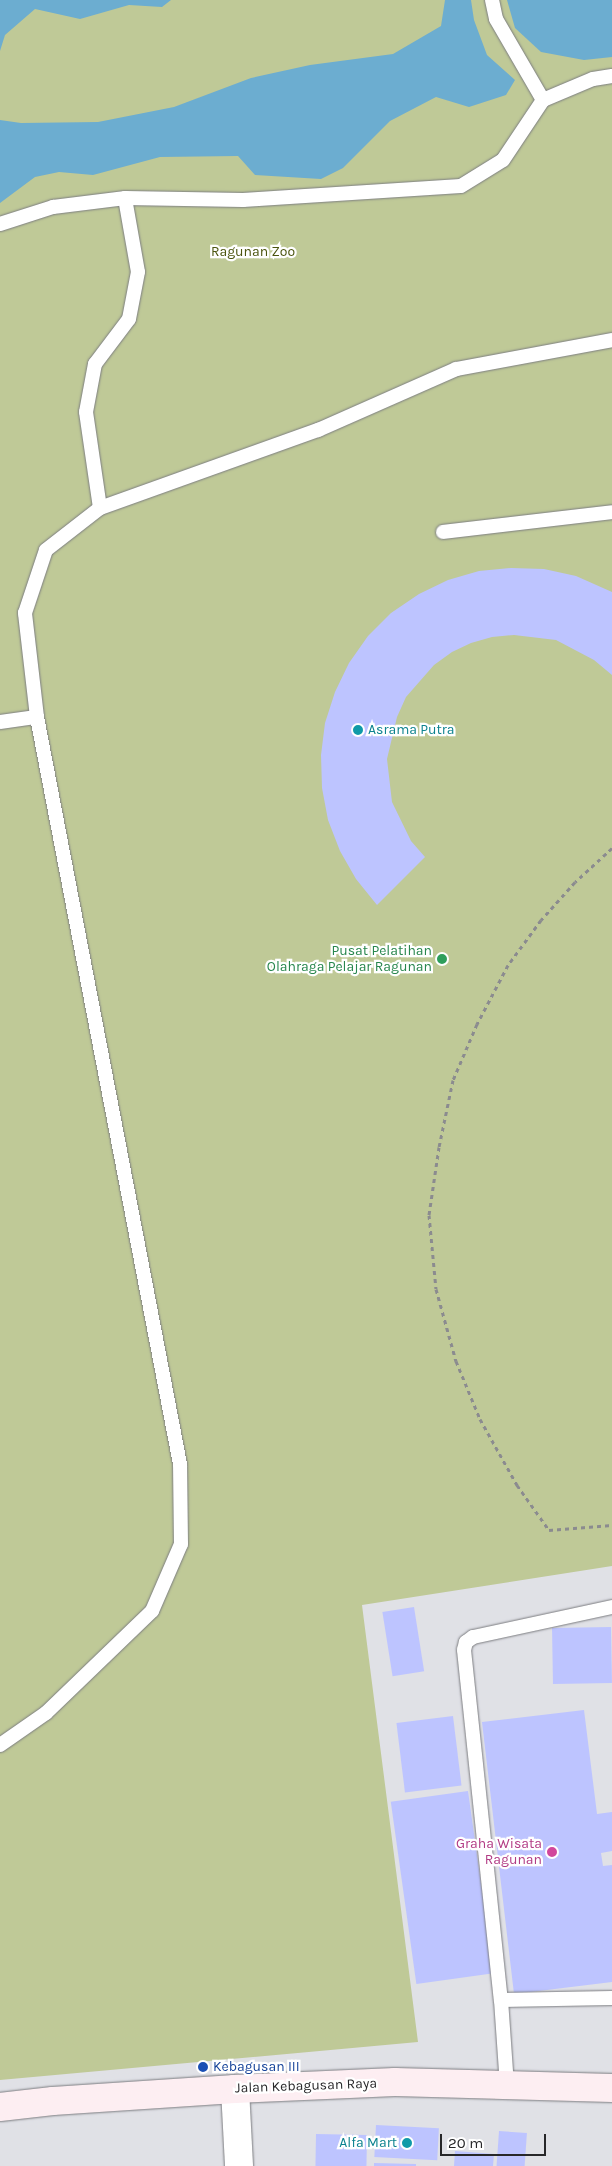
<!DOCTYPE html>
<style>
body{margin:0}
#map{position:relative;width:612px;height:2166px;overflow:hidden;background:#e0e1e6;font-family:Karla,sans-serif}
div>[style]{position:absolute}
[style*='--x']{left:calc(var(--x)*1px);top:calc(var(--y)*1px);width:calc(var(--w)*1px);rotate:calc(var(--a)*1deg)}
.green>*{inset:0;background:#bfc997}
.water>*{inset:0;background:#6cadd0}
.building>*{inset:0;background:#bdc4ff;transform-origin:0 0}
.path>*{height:3px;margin-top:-1.5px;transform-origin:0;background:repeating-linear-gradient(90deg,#8b8b8f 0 4px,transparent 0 8px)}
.roads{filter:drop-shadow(0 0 1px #7c7d81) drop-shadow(0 0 1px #7c7d81)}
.service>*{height:14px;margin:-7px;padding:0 7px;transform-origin:7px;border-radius:7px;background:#fff}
.minor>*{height:28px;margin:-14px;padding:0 14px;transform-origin:14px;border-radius:14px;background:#fff}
.secondary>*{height:28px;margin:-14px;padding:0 14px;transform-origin:14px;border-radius:14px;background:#fdeef2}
.dots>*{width:14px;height:14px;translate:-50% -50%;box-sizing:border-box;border:2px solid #fff;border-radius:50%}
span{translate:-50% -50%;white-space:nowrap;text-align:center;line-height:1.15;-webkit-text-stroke:4.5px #fff;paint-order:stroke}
.park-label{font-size:14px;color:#4b540e}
.culture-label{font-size:14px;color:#0d838f}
.left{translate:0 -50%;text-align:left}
.right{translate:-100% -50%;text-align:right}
.leisure-label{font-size:14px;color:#27864d}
.hotel-label{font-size:14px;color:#b23c85}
.transit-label{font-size:14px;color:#164399}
.street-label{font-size:14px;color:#272729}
.scale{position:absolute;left:440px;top:2134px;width:106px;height:22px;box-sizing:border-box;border:2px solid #272729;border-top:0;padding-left:6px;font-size:15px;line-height:18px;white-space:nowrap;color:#272729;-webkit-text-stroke:4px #fff;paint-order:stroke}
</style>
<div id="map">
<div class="green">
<i style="clip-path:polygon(0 0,612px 0,612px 1566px,362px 1605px,418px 2042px,0 2080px)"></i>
</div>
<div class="water">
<i style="clip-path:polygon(0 0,171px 0,162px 7px,129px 5px,80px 19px,35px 9px,5px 35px,0 51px)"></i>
<i style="clip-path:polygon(445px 0,471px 0,474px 20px,487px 55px,515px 80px,506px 95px,469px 107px,436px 97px,390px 121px,343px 168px,321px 179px,255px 175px,238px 156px,160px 157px,93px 175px,59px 172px,35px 177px,0 203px,0 120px,21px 123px,98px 122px,174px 107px,251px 78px,310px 65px,393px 54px,441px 26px)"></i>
<i style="clip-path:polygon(507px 0,612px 0,612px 57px,584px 60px,541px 52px,515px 28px)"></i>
</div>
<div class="building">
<i style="clip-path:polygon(511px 568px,544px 569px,576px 576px,612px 592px,612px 675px,594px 660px,556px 640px,514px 635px,492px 637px,471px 643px,452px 652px,434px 665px,406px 697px,397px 717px,387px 759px,392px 802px,411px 841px,425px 857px,377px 905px,356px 879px,340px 851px,328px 820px,322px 788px,321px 755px,325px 723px,335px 692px,349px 663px,368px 636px,391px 613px,419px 594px,448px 580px,479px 571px)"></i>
<i style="left:414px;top:1607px;width:65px;height:32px;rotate:81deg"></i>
<i style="left:611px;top:1627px;width:56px;height:59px;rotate:89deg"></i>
<i style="clip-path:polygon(584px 1710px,597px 1814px,612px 1812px,612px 1851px,601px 1853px,603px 1866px,612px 1865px,612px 1982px,514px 1994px,482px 1722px)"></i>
<i style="left:453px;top:1716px;width:70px;height:57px;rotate:83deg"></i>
<i style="left:468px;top:1791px;width:184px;height:78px;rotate:82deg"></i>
<i style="left:376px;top:2125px;width:63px;height:32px;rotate:3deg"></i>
<i style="left:499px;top:2131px;width:28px;height:35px;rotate:4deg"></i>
<i style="left:316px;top:2134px;width:51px;height:32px;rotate:1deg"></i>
<i style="clip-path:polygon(455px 2151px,494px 2154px,493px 2166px,454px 2166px)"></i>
<i style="clip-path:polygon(374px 2163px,416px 2164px,416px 2166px,374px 2166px)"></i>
</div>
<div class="path">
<i style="--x:612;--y:848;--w:50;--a:137.4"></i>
<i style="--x:575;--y:882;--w:51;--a:131.8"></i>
<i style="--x:541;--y:920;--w:56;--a:126.3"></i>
<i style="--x:508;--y:965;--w:67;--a:117.7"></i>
<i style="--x:477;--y:1024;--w:61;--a:113.2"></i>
<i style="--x:453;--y:1080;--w:68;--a:101.8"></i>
<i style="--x:439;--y:1147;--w:69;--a:98.4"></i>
<i style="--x:429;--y:1215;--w:74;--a:84.6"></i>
<i style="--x:436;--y:1289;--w:75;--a:74.5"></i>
<i style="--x:456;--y:1361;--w:63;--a:67.5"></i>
<i style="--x:480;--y:1419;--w:76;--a:60.7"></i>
<i style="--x:517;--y:1485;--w:55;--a:54.6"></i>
<i style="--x:549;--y:1530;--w:63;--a:-4.5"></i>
</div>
<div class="roads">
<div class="service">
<i style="--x:492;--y:0;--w:19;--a:78"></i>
<i style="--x:496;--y:19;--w:94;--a:59.9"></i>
<i style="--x:0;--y:224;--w:56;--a:-17.8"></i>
<i style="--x:53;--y:207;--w:73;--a:-7.1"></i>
<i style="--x:125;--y:198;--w:118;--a:1"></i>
<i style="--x:243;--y:200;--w:218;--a:-3.7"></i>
<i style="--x:461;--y:186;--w:49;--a:-31.8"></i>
<i style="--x:503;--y:160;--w:72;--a:-56.3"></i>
<i style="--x:543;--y:100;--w:54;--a:-22.8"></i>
<i style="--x:593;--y:79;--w:19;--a:-9"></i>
<i style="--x:100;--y:508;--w:97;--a:-98.3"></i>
<i style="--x:86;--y:412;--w:49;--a:-79.4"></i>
<i style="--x:95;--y:364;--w:56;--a:-52.9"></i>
<i style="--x:129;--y:319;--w:48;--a:-79.2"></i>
<i style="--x:138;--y:272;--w:75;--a:-100"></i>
<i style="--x:443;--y:532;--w:170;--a:-6.7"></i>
<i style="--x:0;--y:722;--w:37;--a:-8"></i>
<i style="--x:612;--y:1607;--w:142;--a:167.8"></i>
<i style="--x:473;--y:1637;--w:9;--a:144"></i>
<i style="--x:466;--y:1642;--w:8;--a:104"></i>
<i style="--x:464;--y:1650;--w:352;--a:84"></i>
<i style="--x:501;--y:2000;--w:111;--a:-1"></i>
<i style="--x:0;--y:1745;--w:56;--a:-34.8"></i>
<i style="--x:46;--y:1713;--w:147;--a:-43.9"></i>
<i style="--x:152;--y:1611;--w:73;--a:-66.6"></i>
<i style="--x:181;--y:1544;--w:80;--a:-90.7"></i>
<i style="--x:180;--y:1464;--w:761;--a:-100.84"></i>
<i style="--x:37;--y:717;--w:105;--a:-96.6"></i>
<i style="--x:25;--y:613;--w:66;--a:-71.6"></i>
<i style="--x:46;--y:550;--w:68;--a:-37.9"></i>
<i style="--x:100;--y:508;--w:232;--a:-19.7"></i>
<i style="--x:318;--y:430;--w:151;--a:-23.8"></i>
<i style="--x:456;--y:369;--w:159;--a:-10.5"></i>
<i style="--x:501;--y:2000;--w:85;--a:86"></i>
</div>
<div class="minor">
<i style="--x:235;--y:2089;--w:77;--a:87"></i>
</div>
<div class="secondary">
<i style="--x:0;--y:2107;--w:53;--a:-6.5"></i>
<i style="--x:53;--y:2101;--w:182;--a:-3.8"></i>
<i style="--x:235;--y:2089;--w:160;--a:-2.5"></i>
<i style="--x:395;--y:2082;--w:217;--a:1.6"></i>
</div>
</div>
<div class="dots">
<i style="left:358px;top:730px;background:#0f9aa8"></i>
<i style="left:442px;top:959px;background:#2e9e5b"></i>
<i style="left:552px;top:1852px;background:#d1479c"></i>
<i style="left:203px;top:2067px;background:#1a4fb4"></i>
<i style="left:407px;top:2143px;background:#0f9aa8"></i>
</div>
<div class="park-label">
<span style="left:253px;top:252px">Ragunan Zoo</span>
</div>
<div class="culture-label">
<span class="left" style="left:368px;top:730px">Asrama Putra</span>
<span class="right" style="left:397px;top:2143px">Alfa Mart</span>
</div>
<div class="leisure-label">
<span class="right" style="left:432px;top:959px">Pusat Pelatihan<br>Olahraga Pelajar Ragunan</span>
</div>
<div class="hotel-label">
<span class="right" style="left:542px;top:1852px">Graha Wisata<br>Ragunan</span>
</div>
<div class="transit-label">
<span class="left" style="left:213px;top:2067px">Kebagusan III</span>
</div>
<div class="street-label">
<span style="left:306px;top:2086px;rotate:-2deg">Jalan Kebagusan Raya</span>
</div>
<div class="scale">20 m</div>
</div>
